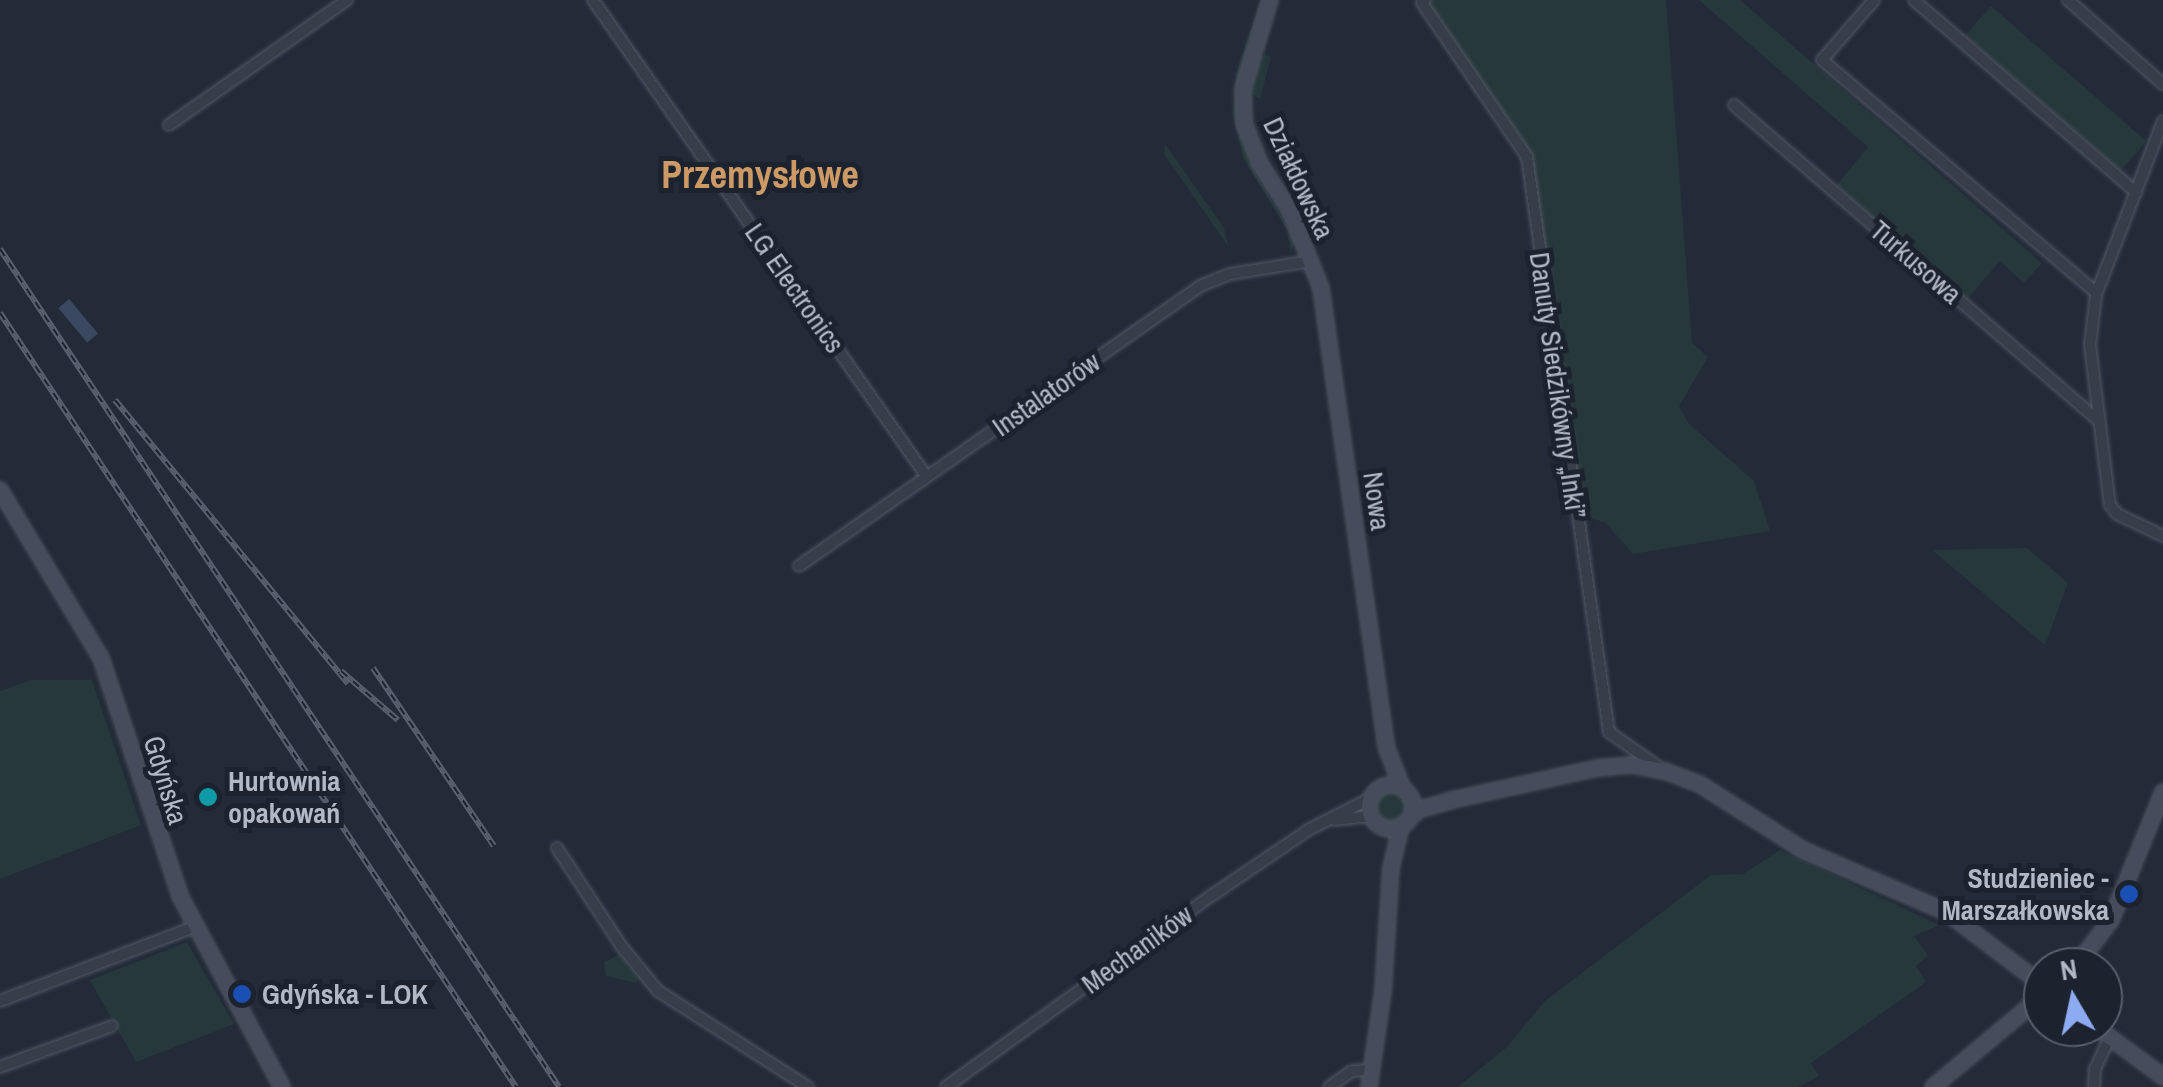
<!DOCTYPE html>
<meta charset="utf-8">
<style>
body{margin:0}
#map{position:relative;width:2163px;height:1087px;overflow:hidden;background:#232b39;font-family:"Archivo Narrow",sans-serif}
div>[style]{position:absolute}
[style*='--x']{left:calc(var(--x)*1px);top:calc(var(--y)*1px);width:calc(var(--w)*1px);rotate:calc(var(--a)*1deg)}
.green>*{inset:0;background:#26383b;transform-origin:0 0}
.round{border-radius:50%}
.water>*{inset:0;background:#3a4861;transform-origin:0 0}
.roads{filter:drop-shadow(0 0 2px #525864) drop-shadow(0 0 2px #525864)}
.street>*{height:10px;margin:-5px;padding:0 5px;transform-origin:5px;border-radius:5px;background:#373d49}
.secondary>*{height:14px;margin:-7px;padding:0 7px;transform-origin:7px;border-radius:7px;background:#454c5c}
.secondary>.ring{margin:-7px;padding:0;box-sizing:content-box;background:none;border:14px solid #454c5c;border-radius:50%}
.rail>*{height:6px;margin-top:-3px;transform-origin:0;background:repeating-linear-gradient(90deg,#1c222e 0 8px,#596170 0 16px);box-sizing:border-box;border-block:2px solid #596170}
.dots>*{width:28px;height:28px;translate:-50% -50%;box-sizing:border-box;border:5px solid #1c222e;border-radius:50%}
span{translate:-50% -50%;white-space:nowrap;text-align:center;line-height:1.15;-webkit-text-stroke:10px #1c222e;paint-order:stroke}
.street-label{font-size:28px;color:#b2b8c5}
.poi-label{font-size:28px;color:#b2b8c5;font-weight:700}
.left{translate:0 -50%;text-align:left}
.right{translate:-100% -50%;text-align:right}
.district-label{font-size:38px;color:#cd9a66;font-weight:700}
.north{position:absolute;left:2023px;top:947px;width:100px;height:100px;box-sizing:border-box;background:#1c222e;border:2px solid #585e6a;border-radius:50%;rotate:351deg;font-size:28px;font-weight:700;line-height:40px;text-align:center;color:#b2b8c5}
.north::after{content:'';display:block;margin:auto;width:35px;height:45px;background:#8cabf1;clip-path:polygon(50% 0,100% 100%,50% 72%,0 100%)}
</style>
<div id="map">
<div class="green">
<i style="clip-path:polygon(1261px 0,1265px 0,1238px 84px,1242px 133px,1255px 173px,1293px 236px,1294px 244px,1290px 254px,1288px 231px,1243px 158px,1233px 113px,1236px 74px)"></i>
<i style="clip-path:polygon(1427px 0,1666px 0,1692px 343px,1708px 357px,1679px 406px,1689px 424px,1754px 481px,1770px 531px,1633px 554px,1606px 523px,1579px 514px,1540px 283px,1522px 139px)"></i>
<i style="clip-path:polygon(1699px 0,1740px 0,2042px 263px,2024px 283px,2000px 261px,1968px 298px,1837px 185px,1868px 147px)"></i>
<i style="left:1991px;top:6px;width:206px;height:39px;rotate:41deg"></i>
<i style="clip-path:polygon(1264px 54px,1271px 57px,1260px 99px,1249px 92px,1252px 73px)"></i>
<i style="clip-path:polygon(1165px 144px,1224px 228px,1228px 246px,1164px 154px)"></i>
<i style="clip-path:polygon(2027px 548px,2068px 583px,2045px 645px,1932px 550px)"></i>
<i style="clip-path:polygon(32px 680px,92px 680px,141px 825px,0 879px,0 691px)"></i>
<i class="round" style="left:1377px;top:792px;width:28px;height:28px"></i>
<i style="clip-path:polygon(1780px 850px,1939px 925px,1914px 936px,1928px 956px,1916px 966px,1926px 982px,1811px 1063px,1819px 1076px,1798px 1087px,1458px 1087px,1508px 1046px,1545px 1001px,1711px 875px,1743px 874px)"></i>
<i style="clip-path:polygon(187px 942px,234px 1024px,136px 1062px,90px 980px)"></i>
<i style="clip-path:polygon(619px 955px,638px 978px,636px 983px,606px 976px,604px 962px)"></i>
</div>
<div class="water">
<i style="left:69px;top:299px;width:45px;height:14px;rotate:50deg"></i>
</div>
<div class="roads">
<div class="street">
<i style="--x:593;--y:0;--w:582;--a:55"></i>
<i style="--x:1425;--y:0;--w:4;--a:135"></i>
<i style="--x:1422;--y:3;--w:186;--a:55.7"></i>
<i style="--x:1527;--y:157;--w:581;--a:81.88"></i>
<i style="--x:1609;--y:732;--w:62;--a:35.2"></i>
<i style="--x:1874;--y:0;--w:79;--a:130.9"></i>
<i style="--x:1822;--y:60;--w:360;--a:40.3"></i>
<i style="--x:1914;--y:0;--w:294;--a:40.9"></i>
<i style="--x:2068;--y:0;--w:127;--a:41.5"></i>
<i style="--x:1734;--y:105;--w:480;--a:40.9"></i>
<i style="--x:2163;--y:121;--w:186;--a:111.1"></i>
<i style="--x:2096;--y:295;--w:50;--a:96.8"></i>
<i style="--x:2090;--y:345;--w:161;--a:82.9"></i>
<i style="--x:2110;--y:505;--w:11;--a:52"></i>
<i style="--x:2117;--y:514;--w:51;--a:25.6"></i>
<i style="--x:169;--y:125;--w:218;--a:-35.1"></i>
<i style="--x:799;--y:566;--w:489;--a:-34.9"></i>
<i style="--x:1200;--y:286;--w:32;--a:-22"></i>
<i style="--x:1230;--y:274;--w:82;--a:-9.1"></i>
<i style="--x:1334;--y:820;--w:37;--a:-6"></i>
<i style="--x:557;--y:848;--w:118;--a:56.7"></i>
<i style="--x:622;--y:947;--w:57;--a:50.7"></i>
<i style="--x:658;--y:991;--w:178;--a:32.6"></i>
<i style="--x:0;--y:1001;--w:208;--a:-20.9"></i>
<i style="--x:0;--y:1067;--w:119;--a:-20.1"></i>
<i style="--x:946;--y:1087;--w:327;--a:-35.8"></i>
<i style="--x:1211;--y:896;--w:120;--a:-34.1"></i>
<i style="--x:1310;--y:829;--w:68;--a:-26.9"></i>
<i style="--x:1329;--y:1087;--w:28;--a:-35"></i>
<i style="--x:1352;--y:1071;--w:19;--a:-3"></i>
<i style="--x:2094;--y:1087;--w:18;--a:-87"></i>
<i style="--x:2095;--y:1069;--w:35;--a:-65"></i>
</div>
<div class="secondary">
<i style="--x:1270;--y:0;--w:93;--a:106.9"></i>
<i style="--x:1243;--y:89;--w:34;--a:88"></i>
<i style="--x:1244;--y:123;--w:44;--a:68.7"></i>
<i style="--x:1260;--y:164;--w:56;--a:57.4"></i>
<i style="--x:1290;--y:211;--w:83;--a:68.1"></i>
<i style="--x:1321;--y:288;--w:466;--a:81.9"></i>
<i style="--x:1387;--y:749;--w:41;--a:68.5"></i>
<i style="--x:0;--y:490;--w:196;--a:59"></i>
<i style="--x:101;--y:658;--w:251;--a:71.6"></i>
<i style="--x:180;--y:896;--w:217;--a:61.9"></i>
<i class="ring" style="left:1369px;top:785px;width:30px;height:30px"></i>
<i style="--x:1411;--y:817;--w:10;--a:-45"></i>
<i style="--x:1418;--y:810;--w:35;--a:-16"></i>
<i style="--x:1452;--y:800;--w:148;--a:-12.4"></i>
<i style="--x:1597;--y:768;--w:36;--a:-5"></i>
<i style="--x:1633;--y:765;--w:33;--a:11"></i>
<i style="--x:1665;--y:771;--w:39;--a:21"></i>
<i style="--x:1701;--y:785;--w:121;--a:32.5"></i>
<i style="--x:1803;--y:850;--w:156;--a:23.4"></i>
<i style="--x:1946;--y:912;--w:121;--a:37"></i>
<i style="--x:2075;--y:967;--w:59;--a:-52.5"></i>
<i style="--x:2111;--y:920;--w:138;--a:-67.9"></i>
<i style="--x:2096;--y:1027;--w:84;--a:36.7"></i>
<i style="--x:1369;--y:1087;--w:97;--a:-81.7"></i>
<i style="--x:1383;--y:991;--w:123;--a:-86.3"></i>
<i style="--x:1391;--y:868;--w:43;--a:-76.6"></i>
<i style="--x:1933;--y:1087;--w:143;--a:-39.9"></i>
</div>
</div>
<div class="rail">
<i style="--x:0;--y:249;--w:1007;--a:56.29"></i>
<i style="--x:0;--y:313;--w:930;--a:56.31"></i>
<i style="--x:115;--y:400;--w:367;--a:50.6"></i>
<i style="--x:373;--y:668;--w:215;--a:55.8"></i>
<i style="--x:341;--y:671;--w:75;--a:40.7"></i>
</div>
<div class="dots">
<i style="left:208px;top:797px;background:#0f9aa8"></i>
<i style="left:2129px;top:894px;background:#1a4fb4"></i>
<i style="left:242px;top:994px;background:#1a4fb4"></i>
</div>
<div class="street-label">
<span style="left:1299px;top:178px;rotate:65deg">Działdowska</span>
<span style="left:1916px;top:262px;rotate:41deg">Turkusowa</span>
<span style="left:795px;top:288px;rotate:55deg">LG Electronics</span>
<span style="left:1558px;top:385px;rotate:82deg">Danuty Siedzikówny „Inki”</span>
<span style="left:1046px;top:394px;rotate:-35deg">Instalatorów</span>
<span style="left:1377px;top:501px;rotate:82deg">Nowa</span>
<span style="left:166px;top:780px;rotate:73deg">Gdyńska</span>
<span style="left:1137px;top:949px;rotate:-36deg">Mechaników</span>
</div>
<div class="poi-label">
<span class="left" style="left:228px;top:797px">Hurtownia<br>opakowań</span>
<span class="right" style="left:2109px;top:894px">Studzieniec -<br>Marszałkowska</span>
<span class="left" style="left:262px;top:994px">Gdyńska - LOK</span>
</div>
<div class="district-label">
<span style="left:760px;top:175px">Przemysłowe</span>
</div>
<div class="north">N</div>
</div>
